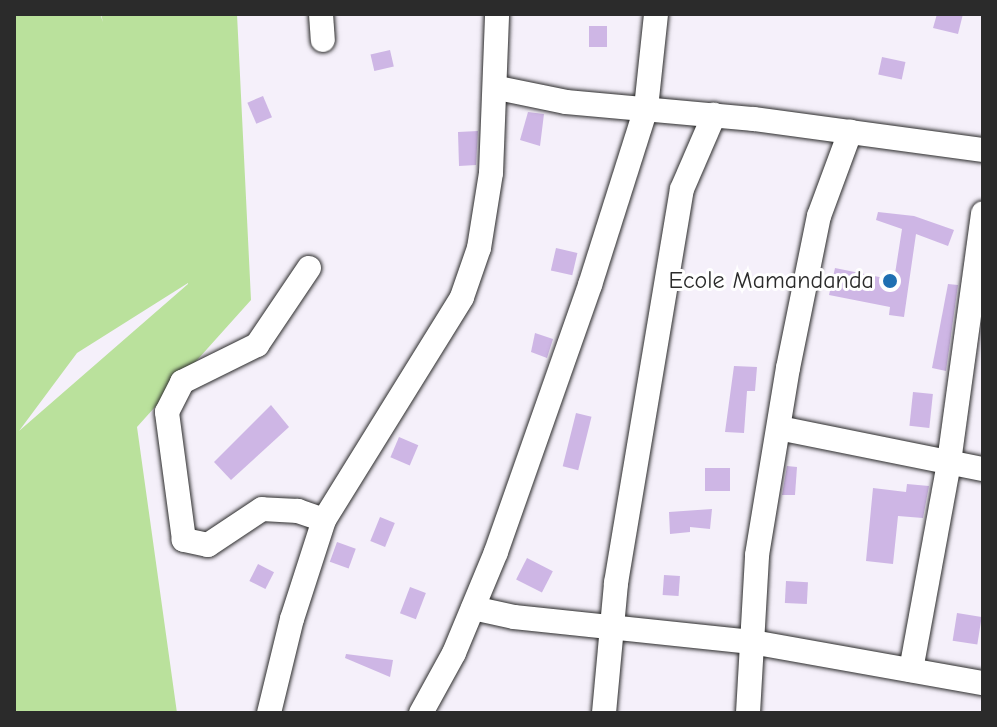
<!DOCTYPE html>
<style>
body{margin:0}
#map{position:relative;width:997px;height:727px;overflow:hidden;background:#f5f0fa;font-family:"Comic Neue",sans-serif}
div>[style]{position:absolute}
[style*='--x']{left:calc(var(--x)*1px);top:calc(var(--y)*1px);width:calc(var(--w)*1px);rotate:calc(var(--a)*1deg)}
.green>*{inset:0;background:#bae19c}
.building>*{inset:0;background:#ceb6e5;transform-origin:0 0}
.roads{filter:drop-shadow(0 0 2px #2b2b2b) drop-shadow(0 0 2px #2b2b2b)}
.minor>*{height:24px;margin:-12px;padding:0 12px;transform-origin:12px;border-radius:12px;background:#fff}
.dots>*{width:22px;height:22px;translate:-50% -50%;box-sizing:border-box;border:4px solid #fff;border-radius:50%}
span{translate:-50% -50%;white-space:nowrap;text-align:center;line-height:1.15;-webkit-text-stroke:6px #fff;paint-order:stroke}
.poi-label{font-size:24px;color:#2b2b2b}
.right{translate:-100% -50%;text-align:right}
.frame{position:absolute;inset:0;border:16px solid #2b2b2b;pointer-events:none}
</style>
<div id="map">
<div class="green">
<i style="clip-path:polygon(evenodd,14px 14px,100px 14px,103px 22px,101px 14px,237px 14px,251px 300px,137px 427px,177px 713px,14px 713px,14px 14px,188px 283px,188px 284px,19px 431px,77px 353px,188px 283px)"></i>
</div>
<div class="building">
<i style="clip-path:polygon(937px 14px,963px 14px,958px 34px,933px 28px)"></i>
<i style="left:589px;top:26px;width:18px;height:21px"></i>
<i style="left:390px;top:50px;width:17px;height:20px;rotate:77deg"></i>
<i style="left:882px;top:57px;width:24px;height:18px;rotate:12deg"></i>
<i style="left:263px;top:96px;width:23px;height:17px;rotate:67deg"></i>
<i style="clip-path:polygon(528px 112px,544px 114px,540px 146px,520px 140px)"></i>
<i style="clip-path:polygon(478px 131px,476px 165px,459px 166px,458px 132px)"></i>
<i style="clip-path:polygon(878px 212px,914px 216px,954px 230px,948px 246px,916px 234px,904px 317px,889px 315px,890px 307px,829px 295px,835px 268px,894px 280px,902px 229px,876px 220px)"></i>
<i style="left:556px;top:248px;width:22px;height:23px;rotate:13deg"></i>
<i style="clip-path:polygon(948px 284px,958px 285px,946px 371px,932px 368px)"></i>
<i style="clip-path:polygon(535px 333px,553px 339px,547px 358px,531px 352px)"></i>
<i style="clip-path:polygon(734px 366px,757px 367px,755px 391px,747px 391px,744px 433px,725px 432px)"></i>
<i style="left:913px;top:392px;width:20px;height:34px;rotate:6deg"></i>
<i style="clip-path:polygon(271px 405px,289px 427px,231px 480px,214px 462px)"></i>
<i style="left:576px;top:413px;width:16px;height:55px;rotate:14deg"></i>
<i style="left:399px;top:437px;width:21px;height:22px;rotate:23deg"></i>
<i style="clip-path:polygon(787px 466px,797px 467px,795px 495px,782px 495px)"></i>
<i style="left:705px;top:468px;width:25px;height:23px"></i>
<i style="clip-path:polygon(907px 484px,929px 486px,923px 518px,898px 516px,893px 564px,866px 561px,873px 488px,906px 492px)"></i>
<i style="clip-path:polygon(712px 509px,710px 529px,690px 527px,690px 532px,670px 534px,669px 512px)"></i>
<i style="left:380px;top:517px;width:16px;height:26px;rotate:22deg"></i>
<i style="left:337px;top:542px;width:20px;height:21px;rotate:20deg"></i>
<i style="left:527px;top:558px;width:29px;height:24px;rotate:27deg"></i>
<i style="left:258px;top:564px;width:18px;height:19px;rotate:27deg"></i>
<i style="left:664px;top:575px;width:16px;height:20px;rotate:4deg"></i>
<i style="left:786px;top:581px;width:22px;height:22px;rotate:3deg"></i>
<i style="left:410px;top:587px;width:17px;height:28px;rotate:21deg"></i>
<i style="left:957px;top:613px;width:25px;height:28px;rotate:9deg"></i>
<i style="clip-path:polygon(346px 654px,393px 660px,390px 677px,345px 658px)"></i>
</div>
<div class="roads">
<div class="minor">
<i style="--x:321;--y:14;--w:26;--a:86"></i>
<i style="--x:498;--y:88;--w:69;--a:11.6"></i>
<i style="--x:566;--y:102;--w:189;--a:5.2"></i>
<i style="--x:754;--y:119;--w:231;--a:7.7"></i>
<i style="--x:779;--y:428;--w:208;--a:11.4"></i>
<i style="--x:324;--y:520;--w:262;--a:-58.2"></i>
<i style="--x:462;--y:297;--w:52;--a:-70.9"></i>
<i style="--x:479;--y:248;--w:76;--a:-80.9"></i>
<i style="--x:491;--y:173;--w:159;--a:-87.8"></i>
<i style="--x:473;--y:608;--w:42;--a:12.4"></i>
<i style="--x:514;--y:617;--w:239;--a:6"></i>
<i style="--x:752;--y:642;--w:235;--a:10.1"></i>
<i style="--x:911;--y:670;--w:211;--a:-79.6"></i>
<i style="--x:949;--y:462;--w:251;--a:-82.2"></i>
<i style="--x:269;--y:713;--w:97;--a:-76.3"></i>
<i style="--x:292;--y:619;--w:104;--a:-72.1"></i>
<i style="--x:324;--y:520;--w:28;--a:-161"></i>
<i style="--x:298;--y:511;--w:36;--a:-177"></i>
<i style="--x:262;--y:509;--w:65;--a:146.3"></i>
<i style="--x:208;--y:545;--w:25;--a:-168"></i>
<i style="--x:184;--y:540;--w:129;--a:-97.6"></i>
<i style="--x:167;--y:412;--w:34;--a:-63"></i>
<i style="--x:182;--y:382;--w:84;--a:-26.3"></i>
<i style="--x:257;--y:345;--w:93;--a:-56"></i>
<i style="--x:421;--y:713;--w:68;--a:-61.2"></i>
<i style="--x:454;--y:653;--w:109;--a:-67.4"></i>
<i style="--x:496;--y:552;--w:283;--a:-70.6"></i>
<i style="--x:590;--y:285;--w:186;--a:-72.4"></i>
<i style="--x:646;--y:108;--w:95;--a:-83.9"></i>
<i style="--x:604;--y:713;--w:131;--a:-84.7"></i>
<i style="--x:616;--y:583;--w:399;--a:-80.5"></i>
<i style="--x:682;--y:189;--w:81;--a:-66.6"></i>
<i style="--x:748;--y:713;--w:158;--a:-86.7"></i>
<i style="--x:757;--y:555;--w:190;--a:-80.6"></i>
<i style="--x:788;--y:368;--w:155;--a:-78.5"></i>
<i style="--x:819;--y:216;--w:90;--a:-69.7"></i>
</div>
</div>
<div class="dots">
<i style="left:890px;top:281px;background:#1f6fb2"></i>
</div>
<div class="poi-label">
<span class="right" style="left:874px;top:281px">Ecole Mamandanda</span>
</div>
<div class="frame"></div>
</div>
